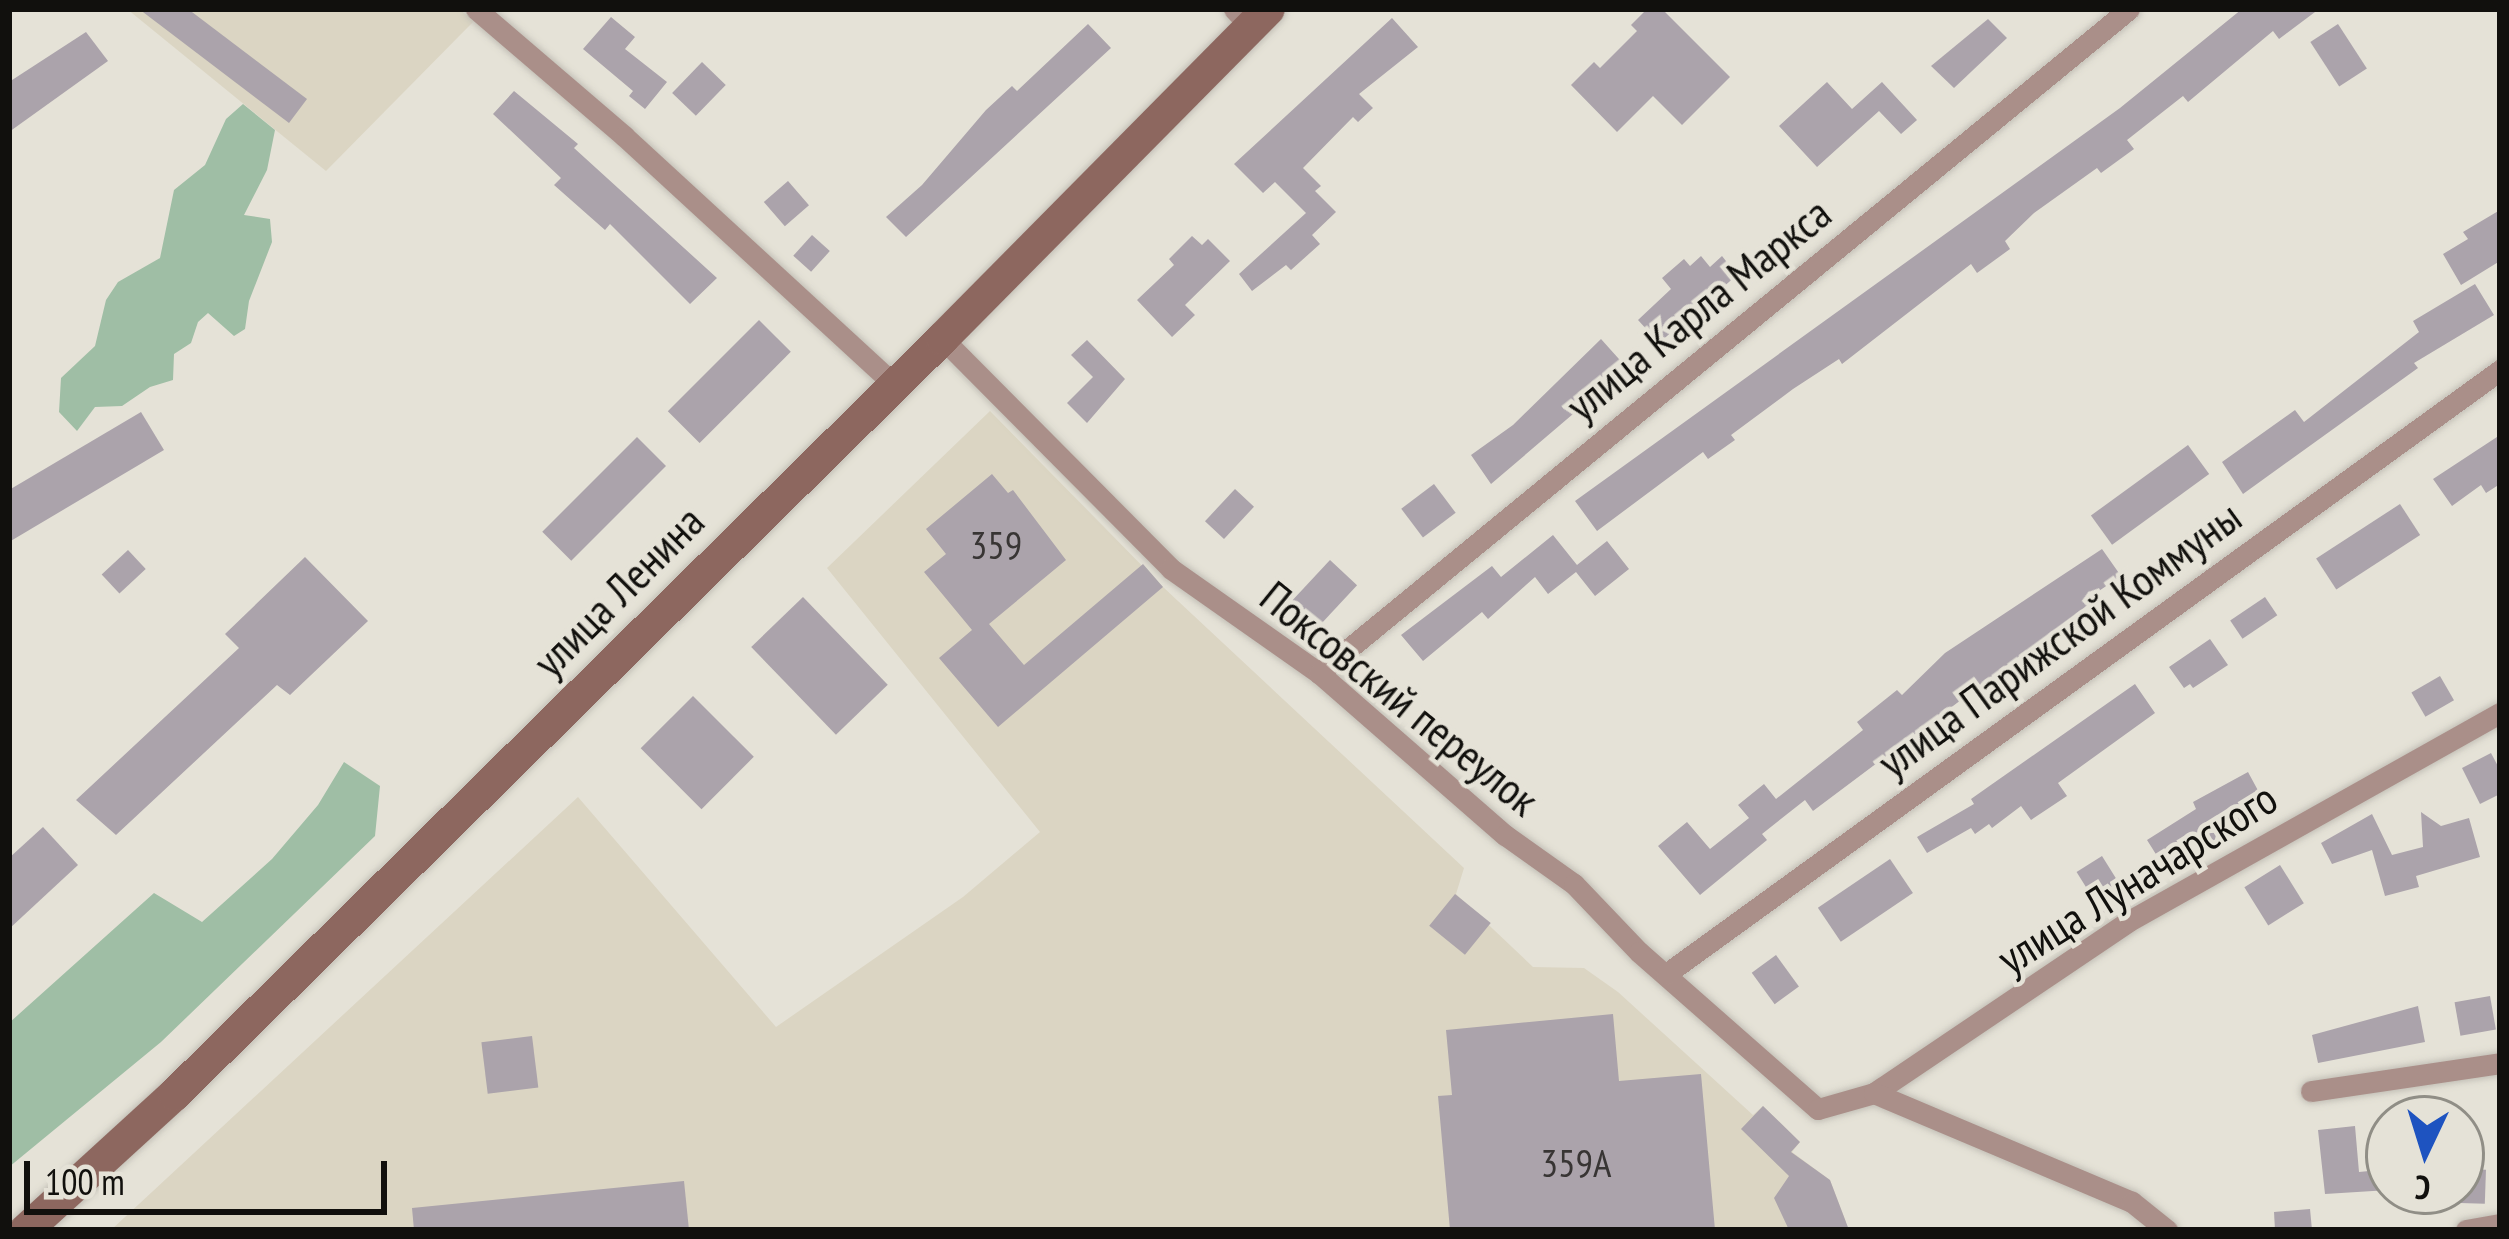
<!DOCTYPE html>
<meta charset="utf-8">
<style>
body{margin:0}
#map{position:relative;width:2509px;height:1239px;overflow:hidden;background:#e5e2d7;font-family:"PT Sans Narrow",sans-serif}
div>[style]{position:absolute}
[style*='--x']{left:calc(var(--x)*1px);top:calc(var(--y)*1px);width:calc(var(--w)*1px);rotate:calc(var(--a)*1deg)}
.built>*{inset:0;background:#dbd5c3}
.green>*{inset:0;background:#9fbea5}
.building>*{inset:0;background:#aba3ab;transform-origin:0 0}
.roads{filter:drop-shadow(0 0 3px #c3c0b7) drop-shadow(0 0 3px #c3c0b7)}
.minor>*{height:21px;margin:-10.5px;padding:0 10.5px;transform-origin:10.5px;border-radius:10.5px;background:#aa8f89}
.secondary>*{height:33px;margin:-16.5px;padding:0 16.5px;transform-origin:16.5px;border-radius:16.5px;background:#8d675f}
span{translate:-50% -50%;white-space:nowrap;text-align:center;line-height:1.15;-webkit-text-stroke:9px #e5e2d7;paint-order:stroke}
.number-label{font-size:39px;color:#383534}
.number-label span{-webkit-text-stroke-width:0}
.street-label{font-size:45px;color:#11100d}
.frame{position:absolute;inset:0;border:12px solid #11100d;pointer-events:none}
.north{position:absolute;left:2365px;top:1095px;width:120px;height:120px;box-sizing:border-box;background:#e5e2d7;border:3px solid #908e86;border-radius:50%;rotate:184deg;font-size:33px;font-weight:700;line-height:48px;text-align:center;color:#11100d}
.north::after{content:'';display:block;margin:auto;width:42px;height:54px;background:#1e53c0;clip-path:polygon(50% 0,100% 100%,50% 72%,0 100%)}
.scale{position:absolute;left:24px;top:1161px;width:363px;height:54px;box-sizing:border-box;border:6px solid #11100d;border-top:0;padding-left:15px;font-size:36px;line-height:42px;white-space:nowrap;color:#11100d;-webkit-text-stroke:9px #e5e2d7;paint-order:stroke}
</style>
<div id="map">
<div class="built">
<i style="clip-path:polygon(127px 9px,459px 9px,474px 21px,326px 171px)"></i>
<i style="clip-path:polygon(990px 411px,1163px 587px,1464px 868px,1456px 894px,1533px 967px,1584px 968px,1618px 992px,1753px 1115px,1763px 1106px,1800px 1142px,1792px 1152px,1830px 1180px,1846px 1222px,1842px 1230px,111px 1230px,578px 797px,776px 1027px,963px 897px,1040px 832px,827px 568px)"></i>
</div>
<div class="green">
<i style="clip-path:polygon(243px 104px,275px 130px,267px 170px,244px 215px,270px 219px,272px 242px,249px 301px,245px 329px,234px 336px,208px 313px,198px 322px,191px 343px,174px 354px,173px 380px,150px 387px,122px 406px,95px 407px,77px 431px,59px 412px,61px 378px,95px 346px,106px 300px,118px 282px,160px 258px,174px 190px,205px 165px,226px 119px)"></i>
<i style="clip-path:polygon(344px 762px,380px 786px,375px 836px,161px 1042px,9px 1167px,9px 1023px,154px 893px,202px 922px,272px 859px,318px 805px)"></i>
</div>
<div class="building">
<i style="clip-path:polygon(139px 9px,188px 9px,307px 99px,289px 123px)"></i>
<i style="clip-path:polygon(1647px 9px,1662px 9px,1730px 77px,1682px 125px,1653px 96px,1617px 132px,1571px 85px,1594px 62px,1600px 68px,1637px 31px,1631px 25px)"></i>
<i style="clip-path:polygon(2242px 9px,2319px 9px,2279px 39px,2273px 31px,2188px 102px,2183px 96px,2127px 140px,2134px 149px,2101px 173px,2097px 168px,2034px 213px,2005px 241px,2010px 249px,1977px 273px,1971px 264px,1842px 364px,1839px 359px,1793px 389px,1731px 435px,1735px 440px,1708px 459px,1703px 452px,1597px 531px,1575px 501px,2120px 108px)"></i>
<i style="clip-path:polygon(611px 17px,635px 37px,625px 49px,667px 82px,645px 109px,629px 96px,633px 91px,583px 49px)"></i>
<i style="clip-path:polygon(1392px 18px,1418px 47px,1359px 94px,1373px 108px,1358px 122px,1353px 117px,1303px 168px,1321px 186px,1315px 191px,1336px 212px,1312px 235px,1320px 244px,1291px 270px,1286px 265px,1252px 291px,1239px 274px,1306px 213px,1275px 182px,1263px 193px,1234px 164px)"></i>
<i style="clip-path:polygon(1988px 19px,2007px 38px,1954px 88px,1931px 66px)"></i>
<i style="clip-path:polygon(1088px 24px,1111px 48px,906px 237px,886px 217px,922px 185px,986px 110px,1012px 86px,1017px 91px)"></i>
<i style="left:2338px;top:24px;width:53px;height:33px;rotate:57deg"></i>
<i style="clip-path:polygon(86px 32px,108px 61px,9px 132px,9px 82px)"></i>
<i style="left:702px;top:62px;width:33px;height:43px;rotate:44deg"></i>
<i style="clip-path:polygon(1827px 82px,1852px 109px,1882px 82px,1917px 120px,1901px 134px,1879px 111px,1817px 167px,1779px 126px)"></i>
<i style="clip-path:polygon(514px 91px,578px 144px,574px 148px,717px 278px,690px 304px,610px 224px,605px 230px,554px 185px,561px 178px,493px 114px)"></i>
<i style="left:788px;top:181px;width:32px;height:32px;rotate:49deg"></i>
<i style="clip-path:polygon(2500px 210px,2500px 261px,2461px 285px,2443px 254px,2468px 239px,2463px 232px)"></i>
<i style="left:812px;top:235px;width:24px;height:28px;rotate:42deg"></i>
<i style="clip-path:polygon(1192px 236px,1202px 245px,1208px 239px,1230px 261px,1185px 305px,1195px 315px,1172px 337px,1137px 300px,1174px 265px,1169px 259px)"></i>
<i style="clip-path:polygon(1701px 256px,1710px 267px,1722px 256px,1737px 275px,1659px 343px,1638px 320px,1671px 289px,1662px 278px,1684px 259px,1690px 266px)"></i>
<i style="clip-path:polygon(2475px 284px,2494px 315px,2414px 363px,2418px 368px,2243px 494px,2222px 462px,2295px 410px,2304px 422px,2419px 332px,2413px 321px)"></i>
<i style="left:759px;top:320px;width:45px;height:129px;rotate:45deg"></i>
<i style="clip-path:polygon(1601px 339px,1627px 368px,1491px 484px,1471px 455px,1513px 425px)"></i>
<i style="clip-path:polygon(1087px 340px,1125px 379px,1087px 423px,1067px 403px,1093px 377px,1071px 355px)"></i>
<i style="clip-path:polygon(141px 412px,164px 450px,9px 542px,9px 490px)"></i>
<i style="clip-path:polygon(2500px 435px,2500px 484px,2486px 493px,2481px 485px,2452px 506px,2433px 479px)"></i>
<i style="left:637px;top:437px;width:41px;height:134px;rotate:45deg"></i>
<i style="left:2188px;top:445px;width:36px;height:120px;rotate:54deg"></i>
<i style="clip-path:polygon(992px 474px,1008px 493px,1013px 490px,1066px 560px,989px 624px,1024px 665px,1143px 564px,1163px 587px,998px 727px,939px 658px,972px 630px,924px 572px,946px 554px,926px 529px)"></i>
<i style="left:1434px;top:484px;width:36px;height:41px;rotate:53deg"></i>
<i style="left:1235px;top:489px;width:26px;height:44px;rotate:43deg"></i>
<i style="left:2400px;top:504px;width:37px;height:100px;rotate:57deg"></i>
<i style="clip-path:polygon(1553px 535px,1577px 565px,1607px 541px,1629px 569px,1595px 596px,1576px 572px,1548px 594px,1535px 577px,1488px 619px,1482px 612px,1423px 661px,1401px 635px,1492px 566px,1501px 577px)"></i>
<i style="clip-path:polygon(2102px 549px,2121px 576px,2090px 597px,2093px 601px,1813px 811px,1805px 800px,1762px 834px,1767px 840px,1700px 895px,1658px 846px,1687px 822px,1710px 849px,1749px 818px,1738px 805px,1764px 784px,1776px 799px,1863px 730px,1857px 722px,1897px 690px,1902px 695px,1945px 653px)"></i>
<i style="left:128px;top:550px;width:26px;height:36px;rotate:47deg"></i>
<i style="clip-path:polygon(305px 557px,368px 621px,290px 695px,277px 685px,116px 835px,76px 800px,239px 648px,225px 634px)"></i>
<i style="left:1330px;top:560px;width:37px;height:56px;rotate:43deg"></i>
<i style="left:803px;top:597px;width:122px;height:72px;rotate:46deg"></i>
<i style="left:2265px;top:597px;width:22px;height:42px;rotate:56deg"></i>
<i style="clip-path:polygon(2210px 639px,2228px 665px,2193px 688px,2190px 684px,2184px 688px,2169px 667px)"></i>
<i style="left:2440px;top:676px;width:28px;height:33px;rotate:60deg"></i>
<i style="clip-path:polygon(2135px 684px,2155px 713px,2058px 783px,2067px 796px,2031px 820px,2021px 806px,1992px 828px,1989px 824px,1975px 834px,1971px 828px,1927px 853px,1917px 837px,1974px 804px,1971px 799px,1988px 787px)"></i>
<i style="left:693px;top:696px;width:86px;height:74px;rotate:45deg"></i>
<i style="clip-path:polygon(2491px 753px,2500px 770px,2500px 794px,2480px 804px,2462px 768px)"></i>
<i style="clip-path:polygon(2248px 772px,2261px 796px,2238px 808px,2246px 823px,2164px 867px,2147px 840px,2196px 809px,2193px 802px)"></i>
<i style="clip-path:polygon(2421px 812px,2441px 826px,2469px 818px,2480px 857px,2416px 876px,2419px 887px,2385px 896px,2372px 850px,2332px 864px,2321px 843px,2372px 814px,2392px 855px,2423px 847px)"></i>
<i style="clip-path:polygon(43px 827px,78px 865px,9px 929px,9px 858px)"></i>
<i style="left:2102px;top:856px;width:49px;height:30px;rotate:58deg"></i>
<i style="left:1890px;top:859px;width:41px;height:87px;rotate:56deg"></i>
<i style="left:2280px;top:865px;width:45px;height:42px;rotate:58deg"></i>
<i style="left:1455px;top:894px;width:46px;height:41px;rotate:39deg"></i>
<i style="left:1776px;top:955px;width:39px;height:30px;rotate:54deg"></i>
<i style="left:2490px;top:996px;width:34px;height:36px;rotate:80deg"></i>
<i style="clip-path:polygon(2418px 1006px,2425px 1042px,2318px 1063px,2312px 1035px)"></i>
<i style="clip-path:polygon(1613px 1014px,1619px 1081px,1701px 1074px,1715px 1230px,1450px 1230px,1438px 1096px,1452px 1095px,1446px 1030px)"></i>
<i style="left:532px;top:1036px;width:52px;height:51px;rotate:83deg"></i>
<i style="clip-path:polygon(1763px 1106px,1800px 1142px,1791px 1152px,1830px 1180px,1849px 1230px,1789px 1230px,1774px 1198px,1789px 1176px,1741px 1129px)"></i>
<i style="clip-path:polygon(2355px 1126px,2359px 1172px,2389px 1169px,2389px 1190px,2325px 1194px,2318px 1130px)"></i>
<i style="left:2461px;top:1169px;width:25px;height:34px;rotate:2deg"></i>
<i style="clip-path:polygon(684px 1181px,689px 1230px,414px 1230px,412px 1208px)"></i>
<i style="clip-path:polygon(2310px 1209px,2312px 1230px,2275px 1230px,2274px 1212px)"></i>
</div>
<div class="roads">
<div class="minor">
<i style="--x:476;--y:9;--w:195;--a:40.6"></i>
<i style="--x:624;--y:136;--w:367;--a:42.6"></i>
<i style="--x:1234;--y:9;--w:25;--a:47"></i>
<i style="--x:942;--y:338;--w:325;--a:45.2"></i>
<i style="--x:1171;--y:569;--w:181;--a:35.1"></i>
<i style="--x:1319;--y:673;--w:247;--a:41.1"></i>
<i style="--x:1505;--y:835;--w:85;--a:35.4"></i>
<i style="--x:1574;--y:884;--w:94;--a:46.3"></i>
<i style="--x:1639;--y:952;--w:238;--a:41.3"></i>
<i style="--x:1818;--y:1109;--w:58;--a:-15.9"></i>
<i style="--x:1874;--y:1093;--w:308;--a:-34"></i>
<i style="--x:2129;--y:921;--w:425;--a:-29.3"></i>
<i style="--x:1319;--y:673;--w:1047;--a:-39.34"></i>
<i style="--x:1666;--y:974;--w:1030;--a:-35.91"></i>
<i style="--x:2311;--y:1091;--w:191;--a:-8.4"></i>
<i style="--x:1874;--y:1093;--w:280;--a:22.9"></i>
<i style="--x:2132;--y:1202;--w:45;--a:38.7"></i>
<i style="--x:2466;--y:1230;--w:35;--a:-10"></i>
</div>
<div class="secondary">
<i style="--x:25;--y:1230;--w:202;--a:-42.4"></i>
<i style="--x:174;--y:1094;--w:1078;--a:-44.55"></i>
<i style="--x:942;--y:338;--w:463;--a:-45.3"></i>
</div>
</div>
<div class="number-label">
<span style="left:996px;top:545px">359</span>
<span style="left:1576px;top:1163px">359А</span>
</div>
<div class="street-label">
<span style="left:1698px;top:309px;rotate:-39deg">улица Карла Маркса</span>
<span style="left:618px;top:591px;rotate:-45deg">улица Ленина</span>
<span style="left:2059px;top:639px;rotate:-36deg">улица Парижской Коммуны</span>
<span style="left:1400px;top:698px;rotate:39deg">Поксовский переулок</span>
<span style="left:2137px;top:878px;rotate:-32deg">улица Луначарского</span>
</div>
<div class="frame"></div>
<div class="north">С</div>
<div class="scale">100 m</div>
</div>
